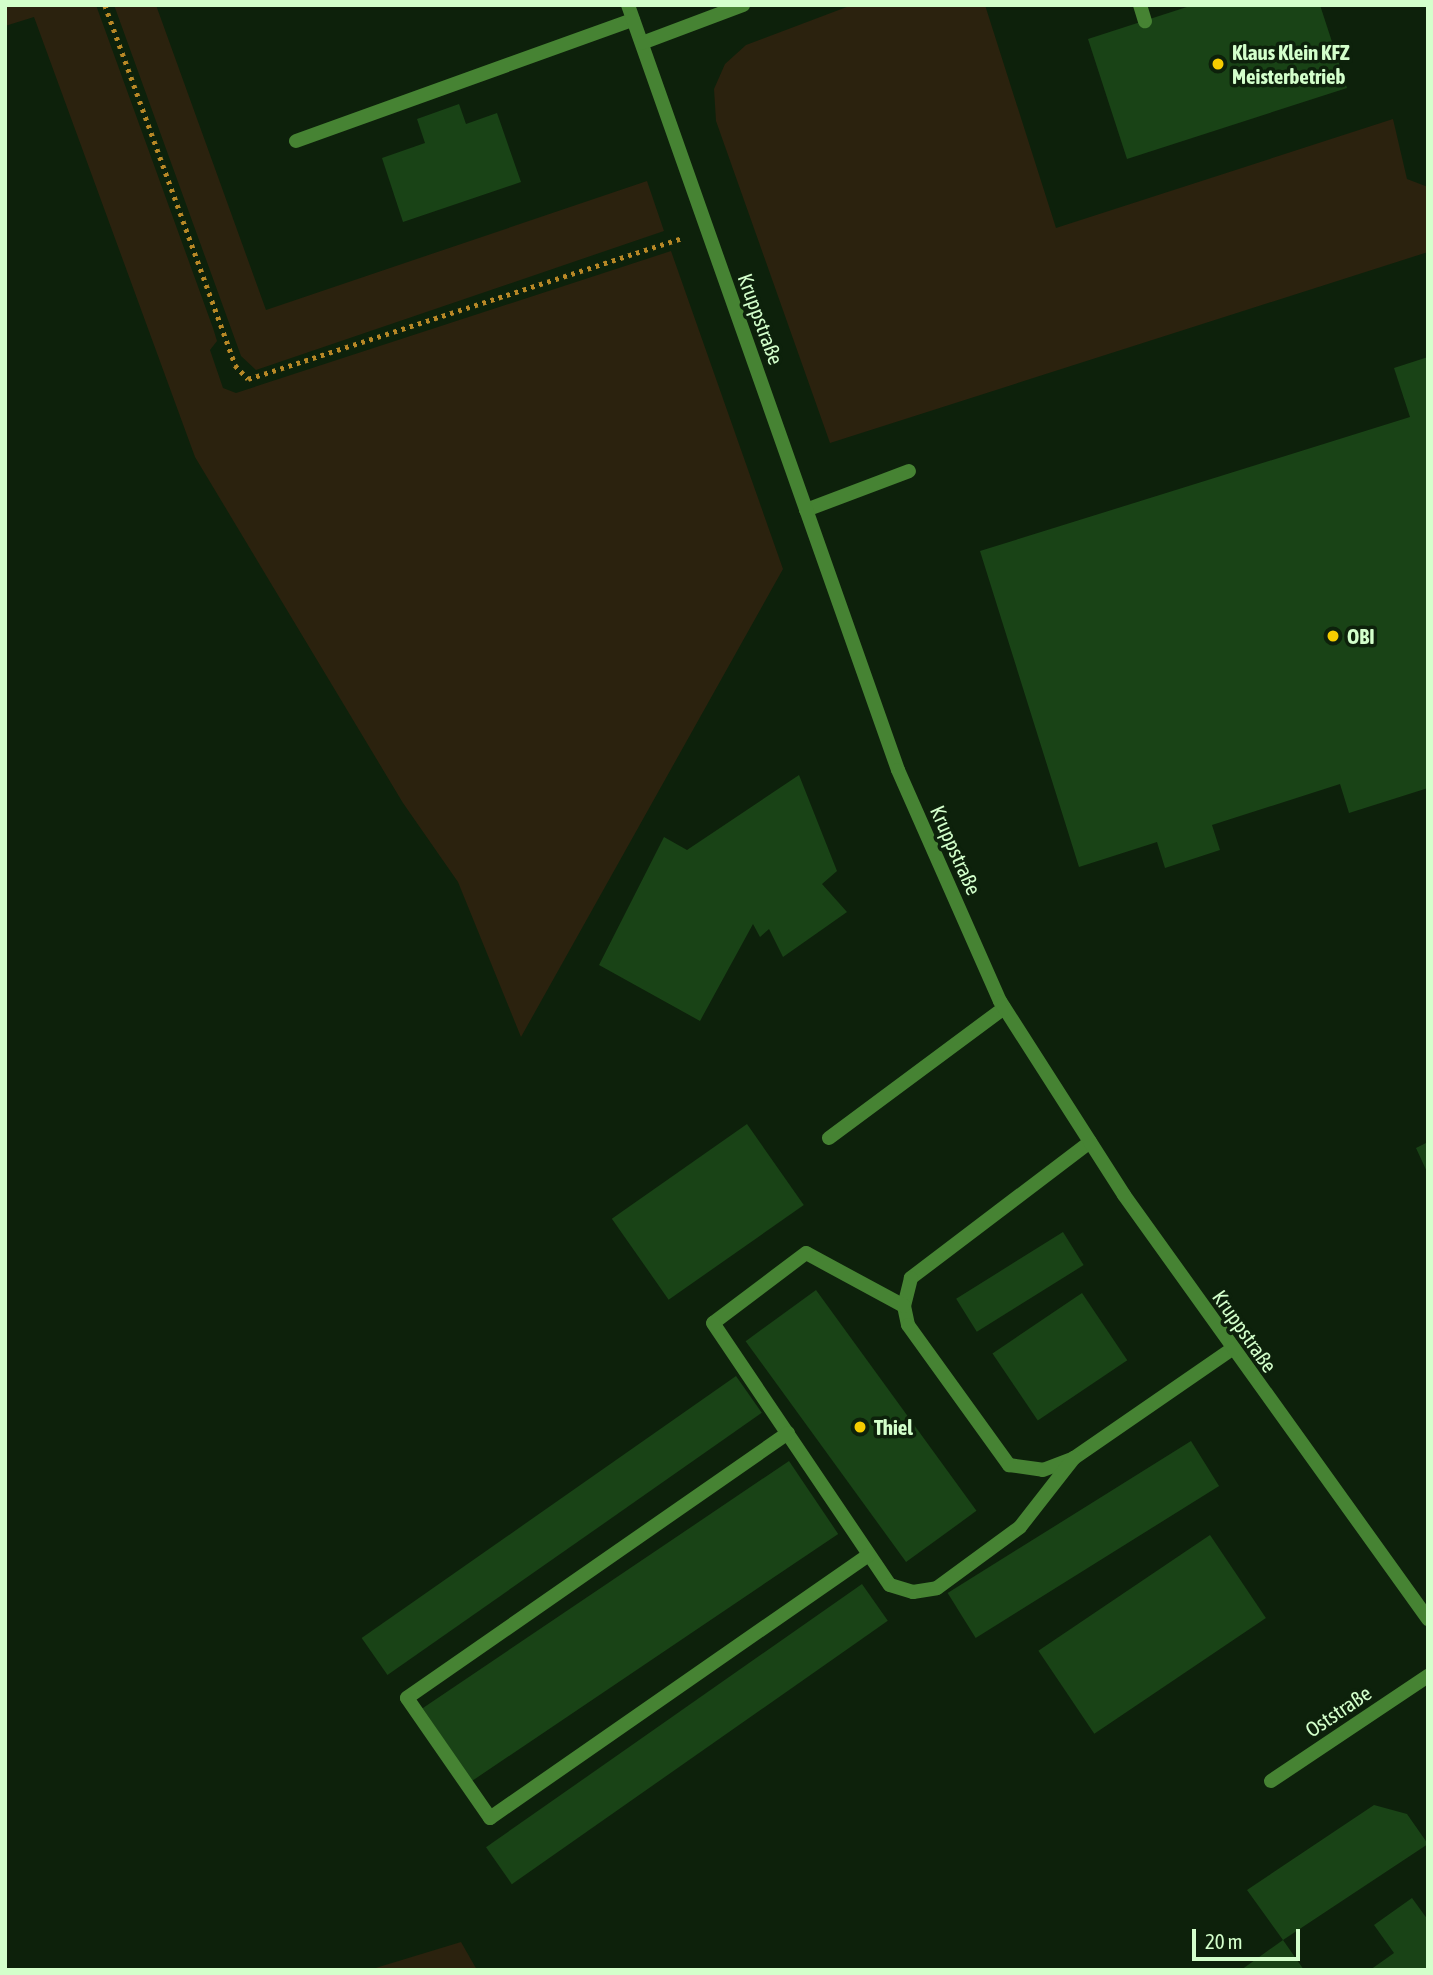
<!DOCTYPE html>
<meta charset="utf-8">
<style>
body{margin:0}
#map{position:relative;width:1433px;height:1975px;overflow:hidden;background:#0d210b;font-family:"Asap Condensed",sans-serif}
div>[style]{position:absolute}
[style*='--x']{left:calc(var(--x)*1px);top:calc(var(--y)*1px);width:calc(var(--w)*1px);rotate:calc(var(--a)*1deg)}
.green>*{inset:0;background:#2b220e}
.building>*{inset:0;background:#194316;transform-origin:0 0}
.path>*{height:4.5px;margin-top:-2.25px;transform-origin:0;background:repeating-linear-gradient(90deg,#b88826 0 3.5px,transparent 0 8.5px)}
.lane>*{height:14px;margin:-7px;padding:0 7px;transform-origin:7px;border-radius:7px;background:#468333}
.street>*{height:14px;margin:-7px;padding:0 7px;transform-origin:7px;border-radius:7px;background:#468333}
.dots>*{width:19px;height:19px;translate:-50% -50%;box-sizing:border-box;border:4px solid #0d210b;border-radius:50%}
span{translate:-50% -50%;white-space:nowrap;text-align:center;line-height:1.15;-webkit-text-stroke:7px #0d210b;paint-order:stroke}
.poi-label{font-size:21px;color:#d3ffcb;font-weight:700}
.left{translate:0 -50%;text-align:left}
.street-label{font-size:21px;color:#d3ffcb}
.frame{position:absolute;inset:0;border:7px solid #d3ffcb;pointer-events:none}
.scale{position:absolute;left:1192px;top:1929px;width:108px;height:32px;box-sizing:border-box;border:4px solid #d3ffcb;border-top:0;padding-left:9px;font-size:21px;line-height:24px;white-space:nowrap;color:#d3ffcb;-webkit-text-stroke:5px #0d210b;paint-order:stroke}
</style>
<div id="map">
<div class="green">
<i style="clip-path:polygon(5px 5px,96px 5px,213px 328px,217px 341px,210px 350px,223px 388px,236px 393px,671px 251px,783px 569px,521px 1037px,458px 882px,403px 803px,195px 457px,34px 17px,5px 26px)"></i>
<i style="clip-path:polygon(114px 5px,156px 5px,266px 310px,647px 181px,664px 231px,256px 370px,241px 356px)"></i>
<i style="clip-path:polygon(852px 5px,985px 5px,1056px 228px,1393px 119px,1407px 179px,1428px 187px,1428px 252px,830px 443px,716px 121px,714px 89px,725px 64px,746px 45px)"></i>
<i style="clip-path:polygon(461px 1942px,477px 1970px,369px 1970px)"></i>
</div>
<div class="building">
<i style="clip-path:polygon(1193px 5px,1320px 5px,1347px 88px,1127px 159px,1088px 39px)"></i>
<i style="clip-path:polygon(459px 104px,466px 124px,497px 113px,521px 182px,403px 222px,382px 158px,425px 143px,417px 119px)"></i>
<i style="clip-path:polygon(1428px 357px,1428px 788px,1349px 813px,1340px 784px,1212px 825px,1220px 850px,1165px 868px,1157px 842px,1079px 867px,980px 551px,1410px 417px,1394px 368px)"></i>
<i style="clip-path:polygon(799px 775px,837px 871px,822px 884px,847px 912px,783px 957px,769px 929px,760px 937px,753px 924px,700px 1021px,599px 965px,664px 837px,687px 850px)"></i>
<i style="left:747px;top:1124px;width:99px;height:165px;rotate:55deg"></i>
<i style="clip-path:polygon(1428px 1142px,1428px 1174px,1416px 1148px)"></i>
<i style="left:1063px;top:1232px;width:39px;height:126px;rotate:58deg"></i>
<i style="left:816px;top:1290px;width:273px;height:87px;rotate:54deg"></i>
<i style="left:1082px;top:1293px;width:81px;height:108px;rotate:56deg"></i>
<i style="left:736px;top:1376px;width:45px;height:457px;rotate:55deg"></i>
<i style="left:1191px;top:1441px;width:53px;height:287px;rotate:58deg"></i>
<i style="left:789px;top:1461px;width:88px;height:442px;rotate:56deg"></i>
<i style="left:1210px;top:1535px;width:100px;height:207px;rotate:56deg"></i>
<i style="left:862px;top:1584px;width:45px;height:459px;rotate:55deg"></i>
<i style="clip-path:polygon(1374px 1805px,1407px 1814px,1428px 1844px,1283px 1940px,1304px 1970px,1241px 1970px,1283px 1940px,1247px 1890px)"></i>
<i style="clip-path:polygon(1412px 1898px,1428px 1920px,1428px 1970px,1370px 1970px,1394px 1953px,1374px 1925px)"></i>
</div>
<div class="path">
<i style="--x:105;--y:5;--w:383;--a:70.1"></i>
<i style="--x:235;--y:365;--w:19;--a:47"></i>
<i style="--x:248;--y:379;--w:457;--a:-18"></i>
</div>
<div class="lane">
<i style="--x:1140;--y:5;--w:17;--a:73"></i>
<i style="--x:296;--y:141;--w:358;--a:-19.8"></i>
<i style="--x:806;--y:510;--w:110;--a:-20.7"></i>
<i style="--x:829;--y:1138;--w:218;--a:-36.6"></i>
<i style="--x:1090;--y:1142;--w:225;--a:142.8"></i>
<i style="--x:911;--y:1278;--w:29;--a:104"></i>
<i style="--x:904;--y:1306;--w:19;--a:78"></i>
<i style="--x:908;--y:1325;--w:173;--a:54.2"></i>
<i style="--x:1009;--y:1465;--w:34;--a:8"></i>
<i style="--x:1043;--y:1470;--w:33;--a:-21"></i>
<i style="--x:1074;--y:1458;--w:192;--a:-34.6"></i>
<i style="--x:904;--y:1306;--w:111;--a:-151.6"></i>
<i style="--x:806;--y:1253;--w:116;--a:143"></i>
<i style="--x:713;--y:1323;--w:316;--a:56"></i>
<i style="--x:890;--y:1585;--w:24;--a:17"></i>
<i style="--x:913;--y:1592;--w:24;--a:-9"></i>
<i style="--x:937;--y:1588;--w:103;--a:-36.3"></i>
<i style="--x:1020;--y:1527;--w:88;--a:-52"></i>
<i style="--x:788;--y:1433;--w:464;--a:145.2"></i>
<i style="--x:407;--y:1698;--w:146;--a:55.3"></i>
<i style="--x:490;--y:1818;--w:461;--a:-34.8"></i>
</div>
<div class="street">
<i style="--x:628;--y:5;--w:811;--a:70.56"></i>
<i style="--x:898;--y:770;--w:253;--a:66.2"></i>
<i style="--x:1000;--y:1001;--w:230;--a:57.4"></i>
<i style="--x:1124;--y:1195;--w:522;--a:54.36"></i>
<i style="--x:642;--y:43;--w:108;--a:-20.6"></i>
<i style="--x:1271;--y:1781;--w:189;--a:-33.8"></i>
</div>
<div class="dots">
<i style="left:1218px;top:64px;background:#f6cd00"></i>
<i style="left:1333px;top:636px;background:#f6cd00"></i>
<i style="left:860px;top:1427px;background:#f6cd00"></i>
</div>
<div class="poi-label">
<span class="left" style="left:1232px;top:64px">Klaus Klein KFZ<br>Meisterbetrieb</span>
<span class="left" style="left:1347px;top:636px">OBI</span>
<span class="left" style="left:874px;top:1427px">Thiel</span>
</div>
<div class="street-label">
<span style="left:761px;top:319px;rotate:70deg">Kruppstraße</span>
<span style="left:956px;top:850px;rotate:66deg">Kruppstraße</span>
<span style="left:1245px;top:1331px;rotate:55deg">Kruppstraße</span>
<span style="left:1338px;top:1711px;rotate:-34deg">Oststraße</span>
</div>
<div class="frame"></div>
<div class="scale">20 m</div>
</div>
